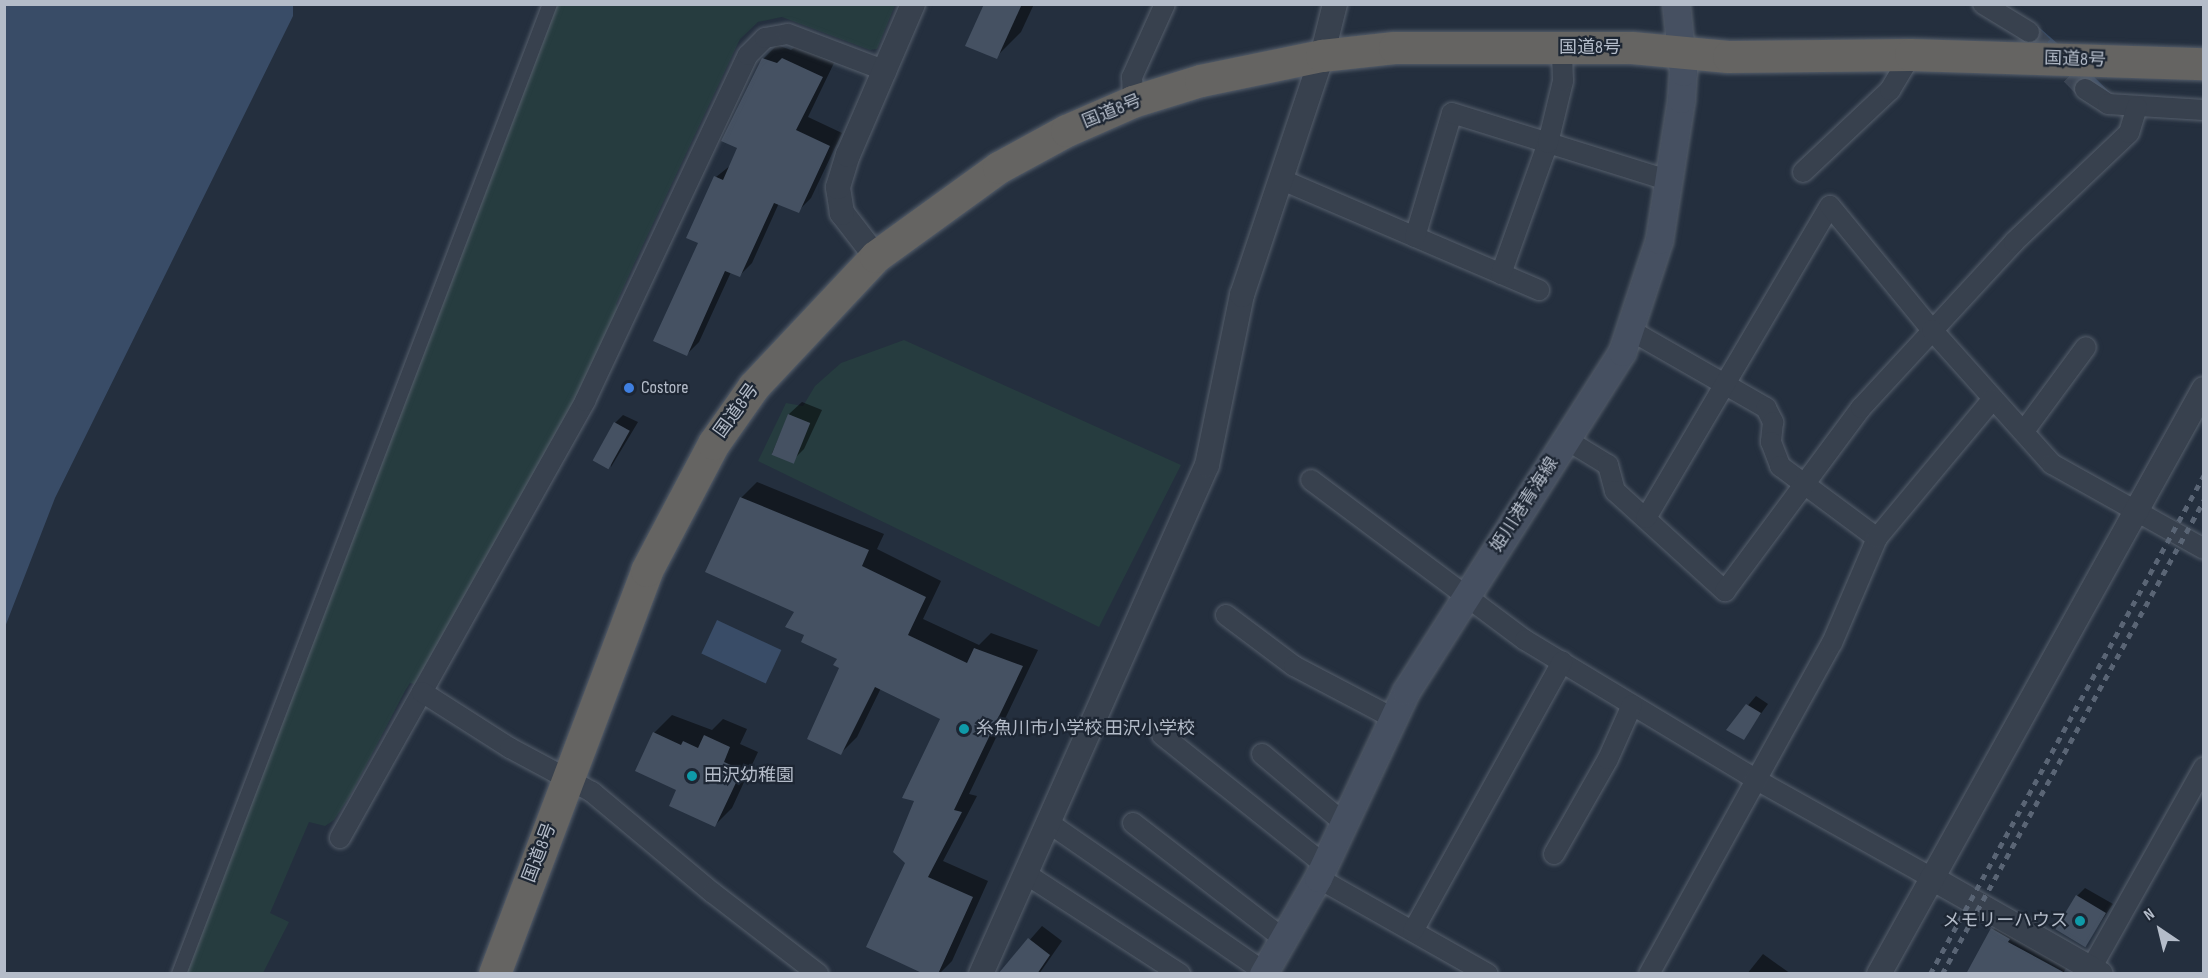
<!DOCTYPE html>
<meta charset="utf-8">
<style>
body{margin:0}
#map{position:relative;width:2208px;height:978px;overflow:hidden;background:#242f3e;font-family:"Sofia Sans Condensed","Noto Sans JP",sans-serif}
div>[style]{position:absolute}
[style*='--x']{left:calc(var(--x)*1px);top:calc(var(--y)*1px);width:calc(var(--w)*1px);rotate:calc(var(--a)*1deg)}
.green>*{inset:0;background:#263c3f}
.water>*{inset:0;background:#394c67;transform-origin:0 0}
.shadow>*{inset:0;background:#0007}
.stream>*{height:6px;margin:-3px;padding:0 3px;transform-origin:3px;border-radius:3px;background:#394c67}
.building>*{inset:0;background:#455162;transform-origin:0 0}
.minor-tunnel>*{height:20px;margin-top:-10px;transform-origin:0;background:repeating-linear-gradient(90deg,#3a4453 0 20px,transparent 0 30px)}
.roads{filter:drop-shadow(0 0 2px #565f6c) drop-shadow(0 0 2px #565f6c)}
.pedestrian>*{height:14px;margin:-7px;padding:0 7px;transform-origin:7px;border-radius:7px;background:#38414e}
.minor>*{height:20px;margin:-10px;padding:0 10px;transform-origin:10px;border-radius:10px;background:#38414e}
.tertiary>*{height:24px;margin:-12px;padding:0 12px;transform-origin:12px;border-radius:12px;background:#38414e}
.secondary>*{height:27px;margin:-13.5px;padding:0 13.5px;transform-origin:13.5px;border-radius:13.5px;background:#465061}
.trunk>*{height:32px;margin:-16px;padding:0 16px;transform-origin:16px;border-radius:16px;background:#656462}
.rail>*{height:4.5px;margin-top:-2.25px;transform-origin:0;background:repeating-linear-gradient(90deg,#5a6575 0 6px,transparent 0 12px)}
.dots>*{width:16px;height:16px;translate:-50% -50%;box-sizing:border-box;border:3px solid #1d2633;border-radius:50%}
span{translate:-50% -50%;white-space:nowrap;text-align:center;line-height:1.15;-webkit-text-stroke:4.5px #1d2633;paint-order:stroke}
.street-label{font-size:18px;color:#b4bcc9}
.poi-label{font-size:18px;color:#b4bcc9}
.left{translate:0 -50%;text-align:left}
.right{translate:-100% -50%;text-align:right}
.frame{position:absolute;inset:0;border:6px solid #b4bcc9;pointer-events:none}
.north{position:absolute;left:2130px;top:900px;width:60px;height:60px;-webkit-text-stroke:4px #1d2633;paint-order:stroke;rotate:325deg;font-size:16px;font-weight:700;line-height:24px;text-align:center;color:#b4bcc9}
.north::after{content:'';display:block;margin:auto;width:21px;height:27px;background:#b4bcc9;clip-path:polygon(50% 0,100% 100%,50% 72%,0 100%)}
</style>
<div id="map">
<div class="green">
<i style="clip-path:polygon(557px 5px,895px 5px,877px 49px,870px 50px,782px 17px,758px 22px,740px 39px,633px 266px,616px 304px,619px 312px,570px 411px,415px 684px,410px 683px,405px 691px,351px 794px,334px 820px,325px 826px,309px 822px,270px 913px,289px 922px,263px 973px,186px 974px)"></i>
<i style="clip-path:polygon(904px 340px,1181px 465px,1099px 627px,758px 461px,786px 403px,803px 406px,815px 386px,841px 363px)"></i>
</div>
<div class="water">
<i style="clip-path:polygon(5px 4px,293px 5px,293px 16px,55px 498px,5px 627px)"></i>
<i style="left:717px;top:620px;width:71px;height:37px;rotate:25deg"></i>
</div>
<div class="shadow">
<i style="clip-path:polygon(985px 4px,1034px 4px,1021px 32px,996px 57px)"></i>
<i style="clip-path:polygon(777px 45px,791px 50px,796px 46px,834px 63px,808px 117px,842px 133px,811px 198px,798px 211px,779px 203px,752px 263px,739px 276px,731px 272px,699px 342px,686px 355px,700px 242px,716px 177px,731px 165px,739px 147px,723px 140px,764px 58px)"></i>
<i style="clip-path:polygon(802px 402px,822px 410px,804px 449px,791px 462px,772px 453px,789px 414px)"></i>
<i style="clip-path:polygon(623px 415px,638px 422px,611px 467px,615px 423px)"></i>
<i style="clip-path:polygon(757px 482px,884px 534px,877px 549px,941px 581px,923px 619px,979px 645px,991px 633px,1038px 650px,969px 794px,977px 796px,943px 861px,988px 881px,952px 961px,939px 974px,928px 974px,906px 862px,916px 800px,942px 718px,881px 688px,857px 737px,841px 753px,839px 658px,806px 634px,741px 498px)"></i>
<i style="clip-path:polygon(1756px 696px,1768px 704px,1743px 738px,1728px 729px)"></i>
<i style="clip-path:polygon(672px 715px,712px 730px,723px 719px,747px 729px,740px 744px,758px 752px,732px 808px,715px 825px,678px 789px,637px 770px,654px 733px)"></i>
<i style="clip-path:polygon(2085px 888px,2113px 904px,2085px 945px,2077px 896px)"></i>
<i style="clip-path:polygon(2000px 920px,2069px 962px,2063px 974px,1967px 974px)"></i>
<i style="clip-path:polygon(1042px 926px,1062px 941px,1039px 974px,1000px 974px)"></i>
<i style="clip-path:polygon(1763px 954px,1791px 974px,1747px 974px)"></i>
</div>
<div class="stream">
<i style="--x:2034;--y:27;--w:32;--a:41"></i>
<i style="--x:2086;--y:73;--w:31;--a:45"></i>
</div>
<div class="building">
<i style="clip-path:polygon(984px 4px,1022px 4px,997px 59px,965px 46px)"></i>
<i style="clip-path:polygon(762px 58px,777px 63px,782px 58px,823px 77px,796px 130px,830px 146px,799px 213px,774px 203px,740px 277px,725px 271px,687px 356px,653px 341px,698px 243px,686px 238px,714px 176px,723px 180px,737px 148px,721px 141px)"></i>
<i style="left:788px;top:414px;width:24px;height:44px;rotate:22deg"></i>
<i style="left:614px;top:422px;width:18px;height:44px;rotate:29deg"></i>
<i style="clip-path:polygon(740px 497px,869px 550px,862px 566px,926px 597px,908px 635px,967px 663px,974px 648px,1023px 666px,954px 810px,962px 812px,928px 877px,973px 897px,938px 974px,924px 974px,866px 947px,905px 863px,893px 852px,914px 801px,902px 798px,940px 719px,875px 687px,841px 755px,807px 739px,839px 668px,833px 665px,837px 659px,801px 642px,804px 635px,785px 627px,794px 612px,705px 572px)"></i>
<i style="clip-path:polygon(1746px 704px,1761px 713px,1744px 740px,1726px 730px)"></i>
<i style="clip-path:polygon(653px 732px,681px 745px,683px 741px,698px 748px,704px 735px,730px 747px,724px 762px,742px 770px,715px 827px,669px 806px,676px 790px,635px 771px)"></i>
<i style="left:2076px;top:895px;width:35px;height:40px;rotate:31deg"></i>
<i style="clip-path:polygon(1991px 928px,2010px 939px,2008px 942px,2067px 974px,1966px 974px)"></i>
<i style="clip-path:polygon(1028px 938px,1050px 955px,1037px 974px,998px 974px)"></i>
</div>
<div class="minor-tunnel">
<i style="--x:2029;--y:32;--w:80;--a:45.5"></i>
</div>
<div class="roads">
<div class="pedestrian">
<i style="--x:179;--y:974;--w:1039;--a:-69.07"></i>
</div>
<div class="minor">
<i style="--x:1983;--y:4;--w:54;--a:31.3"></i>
<i style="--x:2085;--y:89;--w:27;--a:33"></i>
<i style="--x:2108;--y:104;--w:96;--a:3.6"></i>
<i style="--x:1133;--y:102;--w:25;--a:-92"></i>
<i style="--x:1132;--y:77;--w:80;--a:-65.7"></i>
<i style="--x:1803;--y:172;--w:120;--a:-43.3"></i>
<i style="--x:1890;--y:90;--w:41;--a:-59"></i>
<i style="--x:1280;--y:179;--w:282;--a:23.2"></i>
<i style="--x:1415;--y:237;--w:129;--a:-73.4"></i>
<i style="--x:1452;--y:113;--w:225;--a:17.3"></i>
<i style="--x:1501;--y:274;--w:139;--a:-70.3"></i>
<i style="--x:1548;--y:143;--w:64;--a:-76.4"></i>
<i style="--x:1563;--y:81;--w:33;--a:-92"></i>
<i style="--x:1630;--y:330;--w:157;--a:29.8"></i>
<i style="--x:1766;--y:408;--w:16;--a:63"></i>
<i style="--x:1773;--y:422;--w:20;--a:96"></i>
<i style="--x:1771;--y:442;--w:26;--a:69"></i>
<i style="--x:1780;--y:466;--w:121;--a:36.6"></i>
<i style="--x:2024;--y:431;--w:104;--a:-53.6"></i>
<i style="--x:1567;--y:440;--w:48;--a:31.4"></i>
<i style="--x:1608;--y:465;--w:27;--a:75"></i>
<i style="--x:1615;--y:491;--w:149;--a:42.3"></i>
<i style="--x:1725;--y:591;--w:228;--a:-53.4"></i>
<i style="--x:1861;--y:408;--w:226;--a:-47.3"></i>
<i style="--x:2014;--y:242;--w:158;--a:-43.5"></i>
<i style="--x:2129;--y:133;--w:27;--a:-73"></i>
<i style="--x:1311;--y:480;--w:267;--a:36.8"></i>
<i style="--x:1525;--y:640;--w:269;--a:31.1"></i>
<i style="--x:1755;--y:779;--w:203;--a:29.2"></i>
<i style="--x:1646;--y:518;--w:362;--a:-59.5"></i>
<i style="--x:1830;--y:206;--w:161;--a:50.6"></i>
<i style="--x:1932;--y:330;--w:180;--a:48.2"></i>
<i style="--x:2052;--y:464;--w:174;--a:29.2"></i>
<i style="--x:1226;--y:615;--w:85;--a:36.9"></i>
<i style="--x:1294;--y:666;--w:112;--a:27.7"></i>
<i style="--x:422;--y:692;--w:334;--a:-60.7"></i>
<i style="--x:585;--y:401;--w:382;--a:-64.8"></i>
<i style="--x:748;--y:55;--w:24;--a:-45"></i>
<i style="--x:765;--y:38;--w:23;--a:-10"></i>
<i style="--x:788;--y:34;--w:105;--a:20.7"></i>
<i style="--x:1162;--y:735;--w:208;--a:38.6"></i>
<i style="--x:1262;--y:754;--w:109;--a:40.1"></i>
<i style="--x:1049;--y:823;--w:262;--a:34.7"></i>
<i style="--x:1133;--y:823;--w:192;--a:37.6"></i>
<i style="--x:340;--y:838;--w:167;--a:-60.7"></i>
<i style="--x:422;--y:692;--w:104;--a:32.5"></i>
<i style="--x:510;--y:748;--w:93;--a:28.2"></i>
<i style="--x:592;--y:792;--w:158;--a:39.9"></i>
<i style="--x:713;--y:893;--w:133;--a:37.6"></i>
<i style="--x:1554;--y:854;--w:109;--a:-60.4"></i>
<i style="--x:1608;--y:759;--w:59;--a:-66"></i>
<i style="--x:1026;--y:874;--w:184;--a:33"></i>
<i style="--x:1318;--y:878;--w:195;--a:29.5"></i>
<i style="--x:1413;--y:931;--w:308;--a:-61"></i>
<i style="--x:1649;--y:974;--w:378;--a:-61.1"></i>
<i style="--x:1832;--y:643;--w:114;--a:-66.8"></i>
<i style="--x:1877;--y:538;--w:181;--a:-50.2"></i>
<i style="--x:2088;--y:974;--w:237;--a:-60.7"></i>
</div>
<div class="tertiary">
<i style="--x:876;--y:257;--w:56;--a:-127.7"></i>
<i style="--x:842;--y:213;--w:26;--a:-99"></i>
<i style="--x:838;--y:187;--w:34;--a:-73"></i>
<i style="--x:848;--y:155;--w:164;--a:-66.7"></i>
<i style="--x:1932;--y:878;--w:194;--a:29.6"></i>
<i style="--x:981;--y:974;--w:557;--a:-66.06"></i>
<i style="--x:1207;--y:465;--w:174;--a:-78.4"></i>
<i style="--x:1242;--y:295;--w:252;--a:-71.5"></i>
<i style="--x:1322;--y:56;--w:54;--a:-76"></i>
<i style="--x:1879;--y:974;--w:669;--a:-60.95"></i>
</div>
<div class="secondary">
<i style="--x:1263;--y:974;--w:111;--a:-60.2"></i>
<i style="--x:1318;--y:878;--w:207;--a:-64.8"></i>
<i style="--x:1406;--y:691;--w:402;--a:-57.5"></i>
<i style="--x:1622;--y:352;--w:118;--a:-71.7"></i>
<i style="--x:1659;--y:240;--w:143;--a:-81.1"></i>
<i style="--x:1681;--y:99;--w:27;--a:-86"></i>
<i style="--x:1683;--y:72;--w:68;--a:-95.9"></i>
</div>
<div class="trunk">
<i style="--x:495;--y:974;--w:431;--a:-69.3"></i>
<i style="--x:647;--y:571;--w:144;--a:-62.2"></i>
<i style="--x:714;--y:444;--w:70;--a:-54.9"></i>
<i style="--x:754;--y:387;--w:178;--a:-46.8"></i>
<i style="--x:876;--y:257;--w:152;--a:-35.9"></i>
<i style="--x:999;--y:168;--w:77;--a:-28.6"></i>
<i style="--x:1067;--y:131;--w:72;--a:-23.7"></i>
<i style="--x:1133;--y:102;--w:71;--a:-17.2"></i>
<i style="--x:1201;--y:81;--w:124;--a:-11.7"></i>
<i style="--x:1322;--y:56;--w:73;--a:-6.3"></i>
<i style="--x:1395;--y:48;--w:237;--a:0"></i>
<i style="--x:1632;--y:48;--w:97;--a:5.3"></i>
<i style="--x:1729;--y:57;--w:182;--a:-0.6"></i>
<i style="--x:1911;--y:55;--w:293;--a:1.8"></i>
</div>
</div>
<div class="rail">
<i style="--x:1930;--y:974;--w:569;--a:-61.23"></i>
<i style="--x:1942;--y:974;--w:542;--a:-61.07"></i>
</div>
<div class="dots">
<i style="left:629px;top:388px;background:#3f7fe0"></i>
<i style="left:964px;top:729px;background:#0f9aa8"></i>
<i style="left:692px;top:776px;background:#0f9aa8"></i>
<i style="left:2080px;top:921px;background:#0f9aa8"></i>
</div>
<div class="street-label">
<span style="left:1590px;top:48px">国道8号</span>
<span style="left:2075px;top:60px;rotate:2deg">国道8号</span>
<span style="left:1112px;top:112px;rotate:-22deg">国道8号</span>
<span style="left:737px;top:411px;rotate:-54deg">国道8号</span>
<span style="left:1525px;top:505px;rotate:-57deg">姫川港青海線</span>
<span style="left:540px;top:853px;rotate:-69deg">国道8号</span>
</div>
<div class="poi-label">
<span class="left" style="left:641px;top:388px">Costore</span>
<span class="left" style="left:976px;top:729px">糸魚川市小学校 田沢小学校</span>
<span class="left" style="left:704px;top:776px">田沢幼稚園</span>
<span class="right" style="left:2068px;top:921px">メモリーハウス</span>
</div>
<div class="frame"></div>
<div class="north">N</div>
</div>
